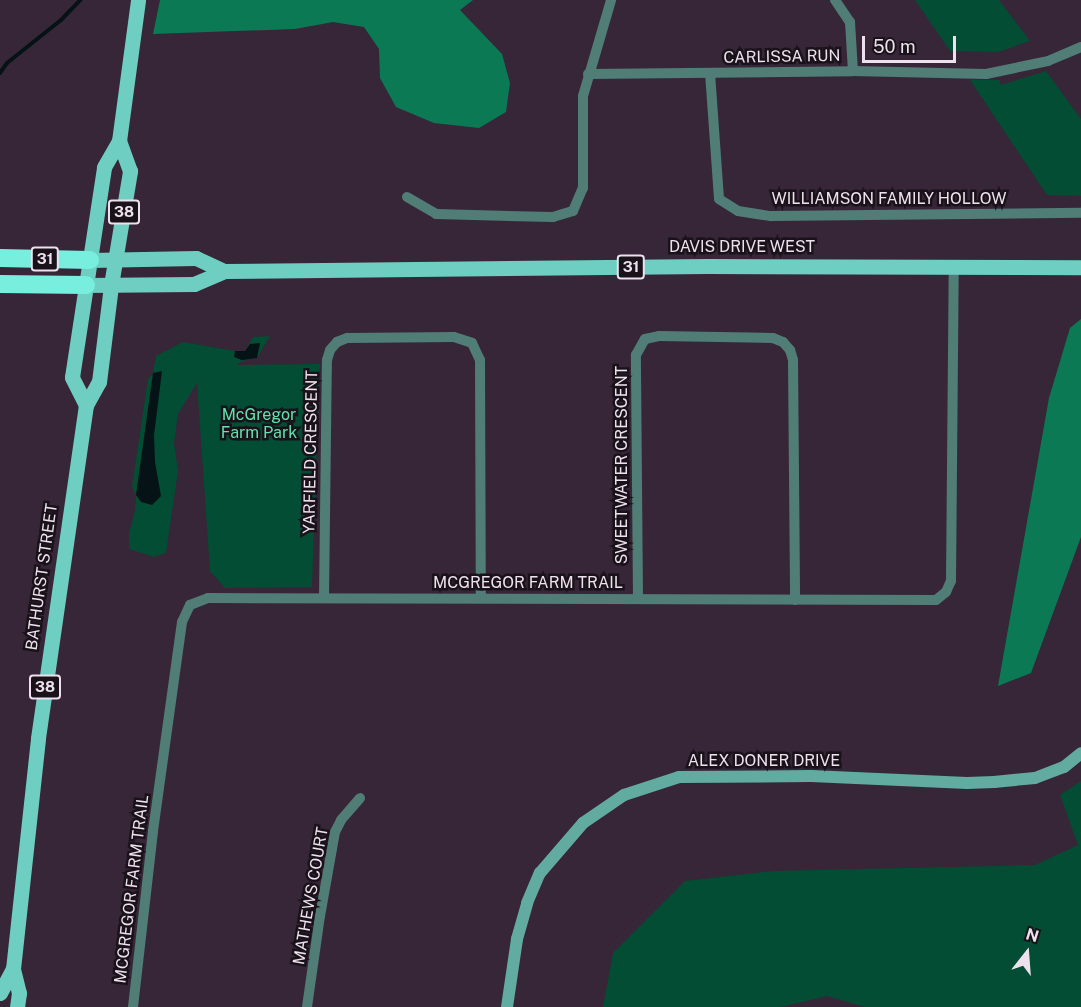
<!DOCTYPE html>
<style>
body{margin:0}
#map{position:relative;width:1081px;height:1007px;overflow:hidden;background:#372637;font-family:"Public Sans",sans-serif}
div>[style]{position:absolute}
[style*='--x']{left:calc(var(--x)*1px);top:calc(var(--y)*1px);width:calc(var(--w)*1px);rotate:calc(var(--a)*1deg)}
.green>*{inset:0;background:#024d33}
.forest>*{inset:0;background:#0b7a54}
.water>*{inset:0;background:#051317}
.stream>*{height:4px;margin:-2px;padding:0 2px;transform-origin:2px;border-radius:2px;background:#051317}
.street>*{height:10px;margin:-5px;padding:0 5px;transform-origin:5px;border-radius:5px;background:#517d77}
.secondary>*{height:12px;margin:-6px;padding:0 6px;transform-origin:6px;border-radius:6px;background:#62aba1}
.primary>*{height:15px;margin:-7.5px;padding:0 7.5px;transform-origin:7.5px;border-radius:7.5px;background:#6ecec1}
.highway>*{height:18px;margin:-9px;padding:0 9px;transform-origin:9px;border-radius:9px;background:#78eedf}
span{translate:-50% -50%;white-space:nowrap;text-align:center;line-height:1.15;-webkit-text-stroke:5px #1a121a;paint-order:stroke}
.shield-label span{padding:2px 4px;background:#1a121a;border:2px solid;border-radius:4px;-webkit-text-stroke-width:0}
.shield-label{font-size:15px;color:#ede1ed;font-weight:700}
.street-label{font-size:16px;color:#ede1ed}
.park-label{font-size:16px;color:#62e2ab}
.north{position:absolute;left:997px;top:923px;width:60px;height:60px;-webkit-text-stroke:4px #1a121a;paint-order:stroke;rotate:17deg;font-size:16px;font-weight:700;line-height:24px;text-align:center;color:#ede1ed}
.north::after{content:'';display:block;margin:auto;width:21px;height:27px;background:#ede1ed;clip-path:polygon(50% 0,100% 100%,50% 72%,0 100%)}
.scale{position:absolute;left:862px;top:36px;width:94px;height:27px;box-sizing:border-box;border:3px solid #ede1ed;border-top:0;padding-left:8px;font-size:18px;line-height:21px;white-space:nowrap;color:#ede1ed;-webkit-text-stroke:4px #1a121a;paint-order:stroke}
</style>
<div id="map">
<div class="green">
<i style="clip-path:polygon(915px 0,999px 0,1030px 41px,998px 52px,950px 51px)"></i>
<i style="clip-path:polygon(1046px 71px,1081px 119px,1081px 196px,1047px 195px,970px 80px,999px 80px,1001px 85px)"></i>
<i style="clip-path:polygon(270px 336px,257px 358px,242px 361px,236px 365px,320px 364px,312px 587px,225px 588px,210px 571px,197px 383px,178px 414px,174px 443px,178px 471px,166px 553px,154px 557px,129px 549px,129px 533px,135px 511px,136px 495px,132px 487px,148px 379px,153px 373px,156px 356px,183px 342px,235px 351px,245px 351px,253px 337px)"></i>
<i style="clip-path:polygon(1081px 781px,1081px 1007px,865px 1007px,827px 996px,781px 1007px,603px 1007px,613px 953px,685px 881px,773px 871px,1035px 865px,1078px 845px,1060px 795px)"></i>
</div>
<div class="forest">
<i style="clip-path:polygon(160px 0,473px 0,460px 10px,502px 54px,510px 83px,506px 112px,479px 128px,434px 123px,396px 107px,380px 78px,379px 49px,364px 27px,333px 22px,295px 29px,153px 34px)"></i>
<i style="clip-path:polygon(1081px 319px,1081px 537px,1031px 673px,998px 686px,1049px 398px,1070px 328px)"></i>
</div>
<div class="water">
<i style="clip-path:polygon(260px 343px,257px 358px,242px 360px,234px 357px,235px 351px,245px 351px,250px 344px)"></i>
<i style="clip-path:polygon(162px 371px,154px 435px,155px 462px,161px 496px,152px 505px,141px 502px,136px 495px,153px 373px)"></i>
</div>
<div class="stream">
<i style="--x:0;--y:73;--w:12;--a:-55"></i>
<i style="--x:7;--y:63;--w:69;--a:-38.5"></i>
<i style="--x:61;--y:20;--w:28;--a:-46"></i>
</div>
<div class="street">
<i style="--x:835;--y:0;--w:27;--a:56"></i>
<i style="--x:850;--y:22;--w:49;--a:86.5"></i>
<i style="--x:710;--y:73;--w:126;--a:85.9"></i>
<i style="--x:719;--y:199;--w:22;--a:32"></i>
<i style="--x:738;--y:211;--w:33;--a:9"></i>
<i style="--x:771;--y:216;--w:310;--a:-0.6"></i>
<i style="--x:588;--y:74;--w:265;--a:-0.6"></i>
<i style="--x:853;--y:71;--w:133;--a:1.3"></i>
<i style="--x:986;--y:74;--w:63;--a:-11.8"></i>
<i style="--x:1048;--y:61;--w:36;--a:-23"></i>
<i style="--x:407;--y:197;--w:34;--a:30"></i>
<i style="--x:436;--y:214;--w:117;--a:1.5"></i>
<i style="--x:553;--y:217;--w:21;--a:-17"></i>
<i style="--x:573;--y:211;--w:25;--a:-67"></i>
<i style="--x:583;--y:188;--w:92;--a:-90"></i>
<i style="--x:583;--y:96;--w:100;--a:-73.7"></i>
<i style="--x:324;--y:598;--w:238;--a:-89.3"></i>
<i style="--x:327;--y:360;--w:10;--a:-73"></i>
<i style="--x:330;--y:350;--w:11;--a:-49"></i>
<i style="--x:337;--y:342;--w:11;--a:-22"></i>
<i style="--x:347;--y:338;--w:107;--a:-0.5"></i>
<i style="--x:454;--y:337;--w:19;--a:18"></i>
<i style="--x:472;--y:343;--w:19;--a:65"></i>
<i style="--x:480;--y:360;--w:237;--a:89.8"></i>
<i style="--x:638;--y:598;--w:243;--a:-90.5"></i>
<i style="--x:636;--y:355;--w:18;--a:-61"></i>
<i style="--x:645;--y:339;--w:14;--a:-12"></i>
<i style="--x:659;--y:336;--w:114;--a:1"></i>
<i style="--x:773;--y:338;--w:11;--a:22"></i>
<i style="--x:783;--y:342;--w:11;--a:49"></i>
<i style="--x:790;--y:350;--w:10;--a:73"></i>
<i style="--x:793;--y:360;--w:240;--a:89.5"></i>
<i style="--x:133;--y:1007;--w:177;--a:-83.5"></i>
<i style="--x:153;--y:831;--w:211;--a:-82.1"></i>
<i style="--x:182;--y:622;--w:19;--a:-65"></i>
<i style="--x:190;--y:605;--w:19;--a:-21"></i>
<i style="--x:208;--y:598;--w:728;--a:0.16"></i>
<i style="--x:936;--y:600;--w:13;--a:-39"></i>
<i style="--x:946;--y:592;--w:12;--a:-66"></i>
<i style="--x:951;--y:581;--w:314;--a:-89.5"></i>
<i style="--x:307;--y:1007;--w:92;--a:-81.9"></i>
<i style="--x:320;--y:916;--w:85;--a:-79.9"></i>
<i style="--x:335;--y:832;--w:13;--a:-63"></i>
<i style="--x:341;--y:820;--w:29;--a:-49"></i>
</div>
<div class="secondary">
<i style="--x:507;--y:1007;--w:69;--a:-81.6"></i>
<i style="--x:517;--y:939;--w:37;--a:-74"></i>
<i style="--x:527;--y:903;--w:33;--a:-67"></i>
<i style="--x:540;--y:873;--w:66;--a:-49.3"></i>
<i style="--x:583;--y:823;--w:50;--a:-34.3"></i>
<i style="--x:624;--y:795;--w:58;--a:-18.1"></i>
<i style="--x:679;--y:777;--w:132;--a:-0.4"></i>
<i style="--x:811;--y:776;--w:156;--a:2.6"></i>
<i style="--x:967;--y:783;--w:27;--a:-2"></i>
<i style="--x:994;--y:782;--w:41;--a:-5.6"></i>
<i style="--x:1035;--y:778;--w:31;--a:-21"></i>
<i style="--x:1064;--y:767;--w:22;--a:-39"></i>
</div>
<div class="primary">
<i style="--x:90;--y:260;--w:106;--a:-1.1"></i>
<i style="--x:196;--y:258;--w:31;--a:25"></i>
<i style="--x:86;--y:285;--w:108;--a:-0.5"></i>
<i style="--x:194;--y:284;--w:33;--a:-23"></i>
<i style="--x:224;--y:271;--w:484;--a:-0.6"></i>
<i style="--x:708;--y:266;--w:373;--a:0.2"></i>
<i style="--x:86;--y:405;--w:31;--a:-117"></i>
<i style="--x:72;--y:377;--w:212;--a:-81.3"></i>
<i style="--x:104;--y:167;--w:30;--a:-60"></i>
<i style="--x:119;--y:141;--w:142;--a:-82.3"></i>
<i style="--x:0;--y:993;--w:27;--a:-62"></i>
<i style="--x:17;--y:1007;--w:14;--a:-82"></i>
<i style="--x:19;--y:993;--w:25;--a:-104"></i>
<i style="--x:13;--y:969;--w:232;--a:-83.8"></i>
<i style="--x:38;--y:738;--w:336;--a:-81.8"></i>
<i style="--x:86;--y:405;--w:26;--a:-61"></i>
<i style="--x:99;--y:382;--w:98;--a:-82.9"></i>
<i style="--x:111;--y:285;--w:116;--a:-80.5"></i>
<i style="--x:130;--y:171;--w:32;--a:-110"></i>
</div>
<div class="highway">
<i style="--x:0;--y:258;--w:90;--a:1.3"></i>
<i style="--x:0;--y:284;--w:86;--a:0.7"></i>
</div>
<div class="shield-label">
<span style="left:124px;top:212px">38</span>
<span style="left:45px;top:259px">31</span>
<span style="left:631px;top:267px">31</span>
<span style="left:45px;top:687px">38</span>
</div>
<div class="street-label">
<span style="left:782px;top:57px;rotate:-1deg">CARLISSA RUN</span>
<span style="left:889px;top:199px">WILLIAMSON FAMILY HOLLOW</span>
<span style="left:742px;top:247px">DAVIS DRIVE WEST</span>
<span style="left:311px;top:452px;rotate:-89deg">YARFIELD CRESCENT</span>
<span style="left:622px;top:465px;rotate:-90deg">SWEETWATER CRESCENT</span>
<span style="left:42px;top:577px;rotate:-82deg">BATHURST STREET</span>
<span style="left:528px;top:583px">MCGREGOR FARM TRAIL</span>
<span style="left:764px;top:761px">ALEX DONER DRIVE</span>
<span style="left:132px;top:889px;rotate:-83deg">MCGREGOR FARM TRAIL</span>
<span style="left:311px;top:896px;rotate:-80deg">MATHEWS COURT</span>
</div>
<div class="park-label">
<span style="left:259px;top:424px">McGregor<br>Farm Park</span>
</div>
<div class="north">N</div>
<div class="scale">50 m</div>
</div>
